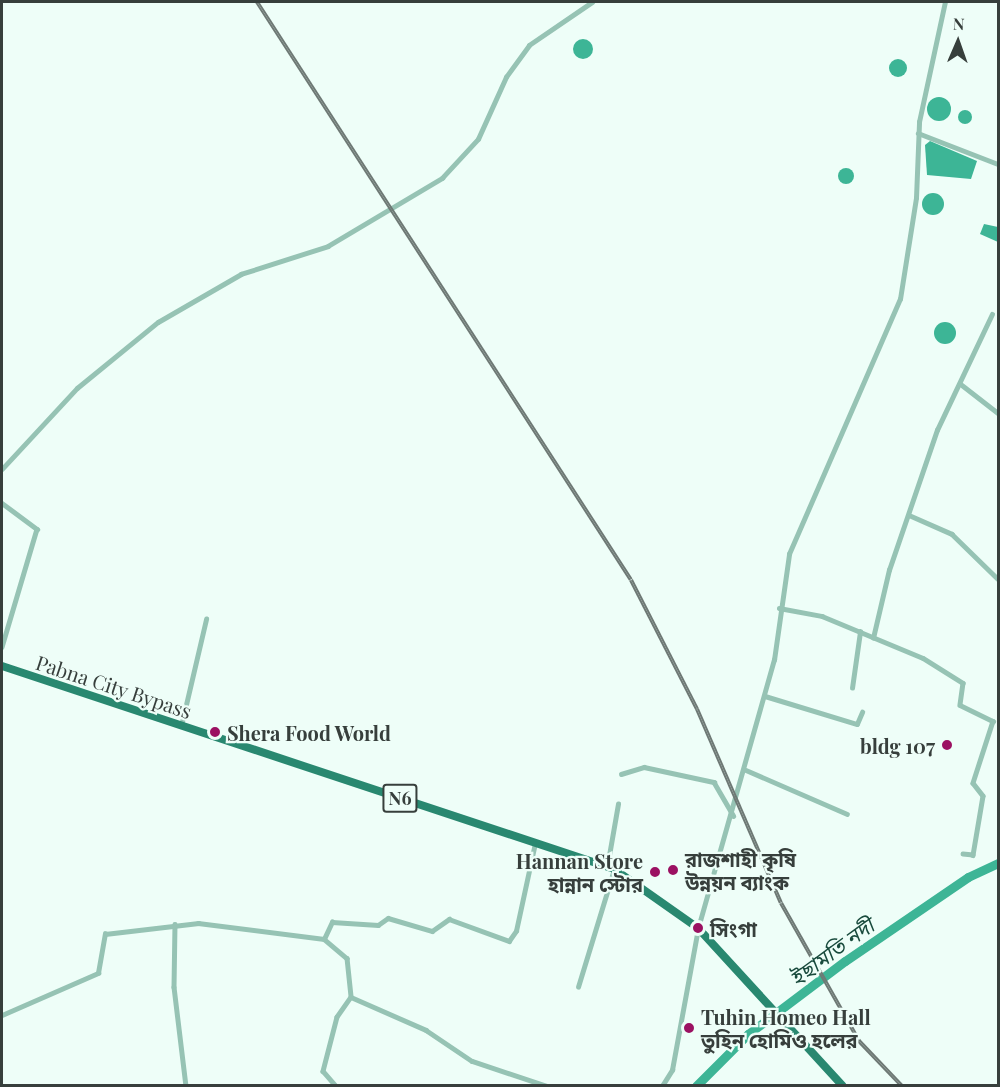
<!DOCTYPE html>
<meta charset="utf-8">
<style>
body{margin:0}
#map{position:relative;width:1000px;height:1087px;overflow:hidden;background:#eefef8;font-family:"Playfair Display","Noto Sans Bengali",serif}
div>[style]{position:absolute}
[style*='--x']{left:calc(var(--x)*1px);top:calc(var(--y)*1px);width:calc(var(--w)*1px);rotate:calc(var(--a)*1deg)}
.water>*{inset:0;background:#3db596}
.round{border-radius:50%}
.river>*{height:9px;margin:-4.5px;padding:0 4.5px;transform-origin:4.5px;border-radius:4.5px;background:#3db596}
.minor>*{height:4.5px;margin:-2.25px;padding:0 2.25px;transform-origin:2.25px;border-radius:2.25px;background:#96c3b4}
.trunk>*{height:8px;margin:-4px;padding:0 4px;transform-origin:4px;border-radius:4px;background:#298870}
.rail>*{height:4px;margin-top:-2px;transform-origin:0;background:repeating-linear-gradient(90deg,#eefef8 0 4.5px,#6e7975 0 9px);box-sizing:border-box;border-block:2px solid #6e7975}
.dots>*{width:16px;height:16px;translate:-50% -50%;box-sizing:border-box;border:3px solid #eefef8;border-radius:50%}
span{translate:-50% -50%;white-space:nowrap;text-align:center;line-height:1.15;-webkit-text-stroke:4.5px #eefef8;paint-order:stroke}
.shield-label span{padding:2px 4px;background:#eefef8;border:2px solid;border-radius:4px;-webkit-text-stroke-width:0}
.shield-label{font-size:18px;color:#373f3c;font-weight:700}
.street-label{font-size:20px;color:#373f3c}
.poi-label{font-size:20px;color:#373f3c;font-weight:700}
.left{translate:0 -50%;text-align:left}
.right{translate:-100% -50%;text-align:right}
.water-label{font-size:21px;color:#194b3d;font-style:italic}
.frame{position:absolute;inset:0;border:3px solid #373f3c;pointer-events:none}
.north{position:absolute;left:928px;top:12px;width:60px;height:60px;-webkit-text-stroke:4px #eefef8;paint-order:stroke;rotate:2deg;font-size:16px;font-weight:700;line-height:24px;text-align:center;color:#373f3c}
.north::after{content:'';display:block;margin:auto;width:21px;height:27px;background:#373f3c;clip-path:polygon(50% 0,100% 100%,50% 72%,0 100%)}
</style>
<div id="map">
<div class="water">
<i class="round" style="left:573px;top:39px;width:20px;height:20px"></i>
<i class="round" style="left:889px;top:59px;width:18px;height:18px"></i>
<i class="round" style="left:927px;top:97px;width:24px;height:24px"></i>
<i class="round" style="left:958px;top:110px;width:14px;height:14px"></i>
<i style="clip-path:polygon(930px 141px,977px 161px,971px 179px,927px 175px,925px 145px)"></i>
<i class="round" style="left:838px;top:168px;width:16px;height:16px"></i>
<i class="round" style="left:922px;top:193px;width:22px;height:22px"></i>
<i style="clip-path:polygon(984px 224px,998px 227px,998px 242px,980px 234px)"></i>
<i class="round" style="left:934px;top:322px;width:22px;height:22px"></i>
</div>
<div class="river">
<i style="--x:696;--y:1086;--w:74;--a:-45"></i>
<i style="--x:748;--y:1034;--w:121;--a:-37"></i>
<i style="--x:845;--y:961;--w:149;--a:-34.3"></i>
<i style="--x:968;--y:877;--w:33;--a:-25"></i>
</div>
<div class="minor">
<i style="--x:918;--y:133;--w:86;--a:21.2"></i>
<i style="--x:962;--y:385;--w:46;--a:37.9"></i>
<i style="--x:2;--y:469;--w:110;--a:-47.2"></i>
<i style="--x:77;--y:388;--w:104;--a:-39.2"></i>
<i style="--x:158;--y:322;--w:96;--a:-30"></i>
<i style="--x:241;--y:274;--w:91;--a:-17.8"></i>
<i style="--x:328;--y:246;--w:133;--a:-30.8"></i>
<i style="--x:442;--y:178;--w:53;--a:-47.3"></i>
<i style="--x:478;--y:139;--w:68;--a:-65.7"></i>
<i style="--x:506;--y:77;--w:39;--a:-54"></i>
<i style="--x:529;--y:45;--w:76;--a:-34.3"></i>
<i style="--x:2;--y:503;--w:44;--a:36.6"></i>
<i style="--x:37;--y:529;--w:123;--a:106.5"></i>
<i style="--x:909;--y:515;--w:47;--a:23.8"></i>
<i style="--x:952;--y:534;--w:64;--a:44.4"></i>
<i style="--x:779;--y:608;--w:44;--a:10.5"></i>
<i style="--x:822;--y:616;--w:109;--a:22.6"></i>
<i style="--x:923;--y:658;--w:47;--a:32"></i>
<i style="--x:963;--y:683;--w:22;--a:98"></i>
<i style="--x:960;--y:705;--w:37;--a:26"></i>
<i style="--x:993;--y:721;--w:65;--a:107.9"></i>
<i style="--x:973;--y:783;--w:16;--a:52"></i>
<i style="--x:983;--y:796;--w:60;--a:99.6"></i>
<i style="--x:973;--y:855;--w:10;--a:-174"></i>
<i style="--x:873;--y:638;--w:70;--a:-76.8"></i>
<i style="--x:889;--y:570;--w:148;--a:-71.1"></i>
<i style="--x:937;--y:430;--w:128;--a:-64.6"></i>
<i style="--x:852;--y:688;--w:57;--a:-81.9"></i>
<i style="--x:765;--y:696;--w:96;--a:16.9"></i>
<i style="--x:857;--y:724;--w:13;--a:-67"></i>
<i style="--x:181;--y:726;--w:110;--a:-76.8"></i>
<i style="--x:746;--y:770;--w:110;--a:23.5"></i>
<i style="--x:621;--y:774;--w:24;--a:-17"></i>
<i style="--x:644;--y:767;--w:72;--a:12.1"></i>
<i style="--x:714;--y:782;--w:39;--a:60"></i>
<i style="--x:607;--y:867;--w:64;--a:-80.1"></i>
<i style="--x:175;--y:924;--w:63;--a:90.9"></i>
<i style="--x:174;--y:987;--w:100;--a:83.1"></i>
<i style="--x:324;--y:939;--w:19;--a:-65"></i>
<i style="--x:332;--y:922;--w:46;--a:3.7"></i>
<i style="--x:378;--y:925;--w:12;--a:-35"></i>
<i style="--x:388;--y:918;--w:46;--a:16.5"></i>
<i style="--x:432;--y:931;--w:21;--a:-35"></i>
<i style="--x:449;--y:919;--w:64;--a:20.1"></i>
<i style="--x:509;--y:941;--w:12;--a:-55"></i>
<i style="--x:516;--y:931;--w:90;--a:-77.8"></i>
<i style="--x:578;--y:987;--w:123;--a:-73"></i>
<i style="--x:351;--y:997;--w:82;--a:23.7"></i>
<i style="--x:426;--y:1030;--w:55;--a:34"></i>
<i style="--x:472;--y:1061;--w:79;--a:18.4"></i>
<i style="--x:2;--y:1015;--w:105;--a:-23.6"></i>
<i style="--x:98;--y:973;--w:40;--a:-80"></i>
<i style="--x:105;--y:934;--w:94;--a:-6.7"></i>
<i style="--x:198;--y:923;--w:127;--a:7.2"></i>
<i style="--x:324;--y:939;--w:30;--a:40"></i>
<i style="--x:347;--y:958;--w:39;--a:84"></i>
<i style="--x:351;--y:997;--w:24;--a:125"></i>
<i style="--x:337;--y:1017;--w:56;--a:104.5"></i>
<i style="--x:323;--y:1071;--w:20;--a:49"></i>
<i style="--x:662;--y:1086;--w:19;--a:-58"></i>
<i style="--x:672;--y:1070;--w:144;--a:-79.6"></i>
<i style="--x:698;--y:928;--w:279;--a:-74.2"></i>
<i style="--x:774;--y:660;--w:107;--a:-81.9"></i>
<i style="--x:789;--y:554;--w:278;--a:-66.5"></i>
<i style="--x:900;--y:299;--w:102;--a:-81"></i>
<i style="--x:916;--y:198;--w:76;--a:-87.7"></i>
<i style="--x:919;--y:122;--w:123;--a:-77.8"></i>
</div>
<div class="trunk">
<i style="--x:2;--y:666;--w:645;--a:18.35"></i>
<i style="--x:614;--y:869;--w:103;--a:35.1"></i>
<i style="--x:698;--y:928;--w:214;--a:47.5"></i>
</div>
<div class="rail">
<i style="--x:257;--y:2;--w:688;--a:57.09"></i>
<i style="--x:631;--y:580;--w:145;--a:62.9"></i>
<i style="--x:697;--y:709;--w:211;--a:66.6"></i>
<i style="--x:781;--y:903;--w:159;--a:60.5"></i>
<i style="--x:859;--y:1041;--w:62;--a:46.3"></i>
</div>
<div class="dots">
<i style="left:215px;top:732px;background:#9b1162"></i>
<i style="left:947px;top:745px;background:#9b1162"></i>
<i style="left:673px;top:870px;background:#9b1162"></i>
<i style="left:655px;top:872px;background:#9b1162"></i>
<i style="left:698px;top:928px;background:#9b1162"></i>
<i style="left:689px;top:1028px;background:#9b1162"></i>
</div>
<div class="shield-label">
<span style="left:400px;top:798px">N6</span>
</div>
<div class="street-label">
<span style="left:114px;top:686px;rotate:18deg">Pabna City Bypass</span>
</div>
<div class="poi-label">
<span class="left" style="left:227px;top:732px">Shera Food World</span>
<span class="right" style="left:935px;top:745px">bldg 107</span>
<span class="left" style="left:685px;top:870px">রাজশাহী কৃষি<br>উন্নয়ন ব্যাংক</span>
<span class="right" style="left:643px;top:872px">Hannan Store<br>হান্নান স্টোর</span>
<span class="left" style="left:710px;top:928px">সিংগা</span>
<span class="left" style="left:701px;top:1028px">Tuhin Homeo Hall<br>তুহিন হোমিও হলের</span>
</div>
<div class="water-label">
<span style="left:831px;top:951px;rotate:-36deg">ইছামতি নদী</span>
</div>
<div class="frame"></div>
<div class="north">N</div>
</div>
